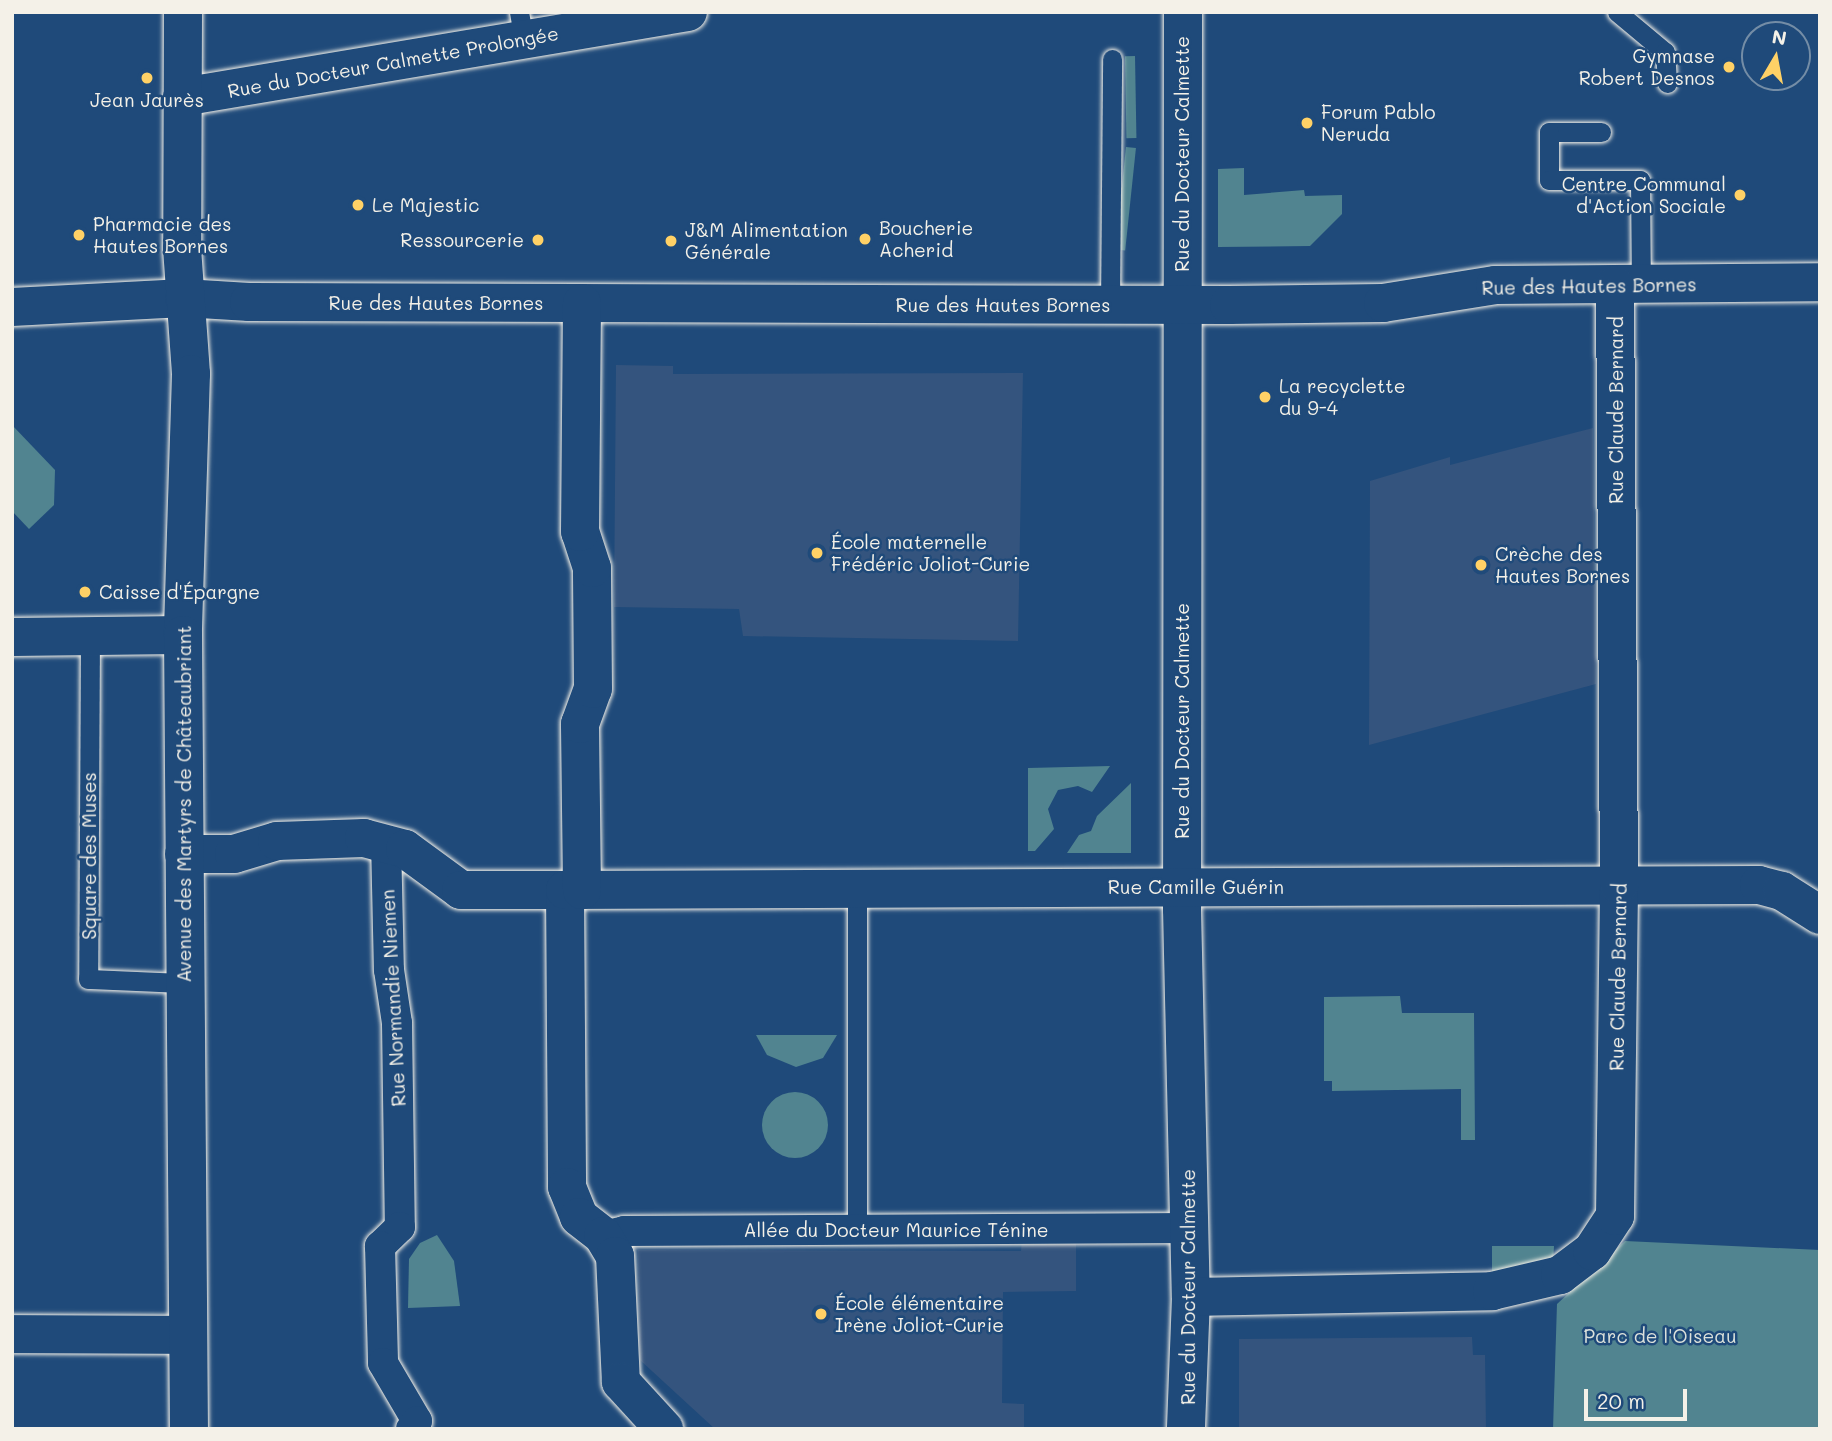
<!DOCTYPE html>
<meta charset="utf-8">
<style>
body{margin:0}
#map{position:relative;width:1832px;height:1441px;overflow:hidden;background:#1f4a7a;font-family:Mali,sans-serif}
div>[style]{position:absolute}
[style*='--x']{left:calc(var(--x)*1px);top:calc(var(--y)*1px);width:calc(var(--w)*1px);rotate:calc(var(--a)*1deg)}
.built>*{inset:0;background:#34547e}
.green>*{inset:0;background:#518490;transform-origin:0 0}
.round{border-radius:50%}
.roads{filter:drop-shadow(0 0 2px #f4f1e8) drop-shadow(0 0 2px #f4f1e8)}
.service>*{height:19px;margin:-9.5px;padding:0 9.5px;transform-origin:9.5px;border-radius:9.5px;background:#1f4a7a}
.pedestrian>*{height:30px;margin:-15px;padding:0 15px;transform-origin:15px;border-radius:15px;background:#1f4a7a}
.minor>*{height:38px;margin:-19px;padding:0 19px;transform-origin:19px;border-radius:19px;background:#1f4a7a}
.tertiary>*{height:38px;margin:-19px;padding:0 19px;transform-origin:19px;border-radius:19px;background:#1f4a7a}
.dots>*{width:19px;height:19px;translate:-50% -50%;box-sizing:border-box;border:4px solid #1f4a7a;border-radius:50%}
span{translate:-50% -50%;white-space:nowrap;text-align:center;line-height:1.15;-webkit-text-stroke:5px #1f4a7a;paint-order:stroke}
.poi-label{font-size:19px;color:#f4f1e8}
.right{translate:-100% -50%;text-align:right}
.left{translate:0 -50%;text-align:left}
.street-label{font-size:19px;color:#f4f1e8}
.park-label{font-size:19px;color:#dce1db}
.frame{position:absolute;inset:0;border:14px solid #f4f1e8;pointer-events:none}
.north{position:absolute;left:1741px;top:21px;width:70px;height:70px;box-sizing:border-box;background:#1f4a7a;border:2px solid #748da6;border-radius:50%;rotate:10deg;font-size:19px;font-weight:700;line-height:28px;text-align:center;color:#f4f1e8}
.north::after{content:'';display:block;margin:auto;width:24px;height:32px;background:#ffd166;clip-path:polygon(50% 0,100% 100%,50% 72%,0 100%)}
.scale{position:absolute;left:1584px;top:1389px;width:103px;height:32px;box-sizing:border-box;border:4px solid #f4f1e8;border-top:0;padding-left:9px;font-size:21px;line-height:24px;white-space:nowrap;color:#f4f1e8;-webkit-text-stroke:5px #1f4a7a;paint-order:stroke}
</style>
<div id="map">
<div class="built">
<i style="clip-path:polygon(616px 365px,673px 366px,673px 374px,1023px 373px,1018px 641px,743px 636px,739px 609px,614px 607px)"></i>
<i style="clip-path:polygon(1593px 428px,1596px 684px,1369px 745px,1370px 481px,1450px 457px,1450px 465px)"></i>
<i style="clip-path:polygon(1022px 1240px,1076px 1241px,1076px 1291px,1003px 1292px,1002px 1403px,1024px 1404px,1024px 1429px,715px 1429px,640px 1360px,638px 1250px,1021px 1251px)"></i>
<i style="clip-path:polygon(1472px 1337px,1473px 1355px,1485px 1355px,1486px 1429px,1239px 1429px,1239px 1339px)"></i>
</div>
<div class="green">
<i style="left:1135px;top:56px;width:82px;height:10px;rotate:89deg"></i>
<i style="left:1126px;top:147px;width:10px;height:103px;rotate:6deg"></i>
<i style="clip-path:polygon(1244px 168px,1244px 195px,1304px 190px,1305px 196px,1342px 195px,1342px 214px,1310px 246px,1218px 247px,1218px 169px)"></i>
<i style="clip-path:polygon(12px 425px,55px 470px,54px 505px,29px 529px,12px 511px)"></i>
<i style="clip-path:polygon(1110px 766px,1092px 792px,1078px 786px,1058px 790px,1048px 809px,1054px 829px,1035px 851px,1028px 851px,1028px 768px)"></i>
<i style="clip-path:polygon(1131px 783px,1131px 853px,1067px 853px,1079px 835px,1091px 831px,1097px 816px)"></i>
<i style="clip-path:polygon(1400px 996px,1402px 1013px,1474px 1013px,1475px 1140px,1461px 1140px,1461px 1089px,1332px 1091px,1332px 1081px,1324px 1081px,1324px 997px)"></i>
<i style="clip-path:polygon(756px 1035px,837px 1035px,823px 1058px,796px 1067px,767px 1055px)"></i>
<i class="round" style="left:762px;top:1092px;width:66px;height:66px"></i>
<i style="clip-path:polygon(437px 1235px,454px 1261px,460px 1306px,408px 1308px,409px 1259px,420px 1243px)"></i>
<i style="clip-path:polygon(1625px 1241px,1820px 1250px,1820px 1429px,1553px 1429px,1557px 1304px)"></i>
<i style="clip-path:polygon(1492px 1246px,1554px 1246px,1553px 1263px,1492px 1279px)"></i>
</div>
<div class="roads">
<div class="service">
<i style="--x:519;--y:12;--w:27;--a:80"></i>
<i style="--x:1617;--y:12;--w:62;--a:39.8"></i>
<i style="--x:1665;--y:52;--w:31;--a:86"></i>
<i style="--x:1601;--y:132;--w:52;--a:180"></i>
<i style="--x:1549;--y:132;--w:48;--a:90"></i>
<i style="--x:1549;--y:180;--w:91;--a:0"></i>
<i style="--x:1640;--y:180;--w:105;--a:89.5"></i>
<i style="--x:1110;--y:305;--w:246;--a:-89.5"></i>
<i style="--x:90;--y:636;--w:343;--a:90.3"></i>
<i style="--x:88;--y:979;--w:96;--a:2.4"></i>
<i style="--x:857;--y:1230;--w:339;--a:-90"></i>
</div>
<div class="pedestrian">
<i style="--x:386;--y:841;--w:129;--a:88.7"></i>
<i style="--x:389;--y:970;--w:54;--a:81.4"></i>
<i style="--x:397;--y:1023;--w:204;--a:89.2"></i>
<i style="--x:400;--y:1227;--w:28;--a:136"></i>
<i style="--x:380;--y:1246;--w:117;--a:88.5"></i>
<i style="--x:383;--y:1363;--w:67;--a:59.6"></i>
<i style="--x:417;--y:1421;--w:10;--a:127"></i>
<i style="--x:603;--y:1236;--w:22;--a:-13"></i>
<i style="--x:624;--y:1231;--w:566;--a:-0.3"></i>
</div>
<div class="minor">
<i style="--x:1183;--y:12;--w:897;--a:90.06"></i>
<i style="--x:1182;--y:909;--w:388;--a:88.7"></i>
<i style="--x:1191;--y:1297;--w:132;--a:92.2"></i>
<i style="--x:182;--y:97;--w:513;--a:-9.54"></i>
<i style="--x:12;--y:307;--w:172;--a:-3"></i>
<i style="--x:184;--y:298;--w:65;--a:3.5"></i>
<i style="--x:249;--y:302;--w:980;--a:0.18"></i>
<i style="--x:1229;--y:305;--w:154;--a:-0.7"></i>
<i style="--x:1383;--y:303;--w:113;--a:-9.1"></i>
<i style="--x:1495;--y:285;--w:325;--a:-0.5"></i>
<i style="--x:12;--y:637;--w:171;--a:-0.7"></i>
<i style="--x:184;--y:854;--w:50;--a:0"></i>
<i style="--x:234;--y:854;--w:45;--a:-16.8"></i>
<i style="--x:277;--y:841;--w:87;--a:-2"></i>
<i style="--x:364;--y:838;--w:42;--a:15"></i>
<i style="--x:405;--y:849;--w:69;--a:36.2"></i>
<i style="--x:461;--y:890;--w:104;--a:0"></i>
<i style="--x:565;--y:890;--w:297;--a:89.6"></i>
<i style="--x:567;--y:1187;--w:32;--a:68"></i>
<i style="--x:579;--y:1217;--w:31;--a:38"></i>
<i style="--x:603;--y:1236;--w:23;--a:59"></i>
<i style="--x:615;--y:1256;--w:126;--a:87.3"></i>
<i style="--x:621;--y:1382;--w:64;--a:47.5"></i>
<i style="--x:565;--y:890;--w:1194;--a:-0.24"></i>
<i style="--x:1759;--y:885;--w:24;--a:15"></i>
<i style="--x:1782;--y:891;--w:45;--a:32.3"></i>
<i style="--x:582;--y:890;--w:166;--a:-90.7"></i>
<i style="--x:580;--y:724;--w:37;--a:-70"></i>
<i style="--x:593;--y:689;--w:121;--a:-90.5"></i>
<i style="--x:592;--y:568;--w:38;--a:-108"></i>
<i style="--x:580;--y:532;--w:229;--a:-89.5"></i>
<i style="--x:1191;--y:1297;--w:301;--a:-1.1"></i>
<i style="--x:1492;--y:1291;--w:70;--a:-13.2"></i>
<i style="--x:1560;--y:1275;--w:40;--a:-37"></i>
<i style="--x:1592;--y:1251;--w:42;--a:-56.7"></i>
<i style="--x:1615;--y:1216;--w:331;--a:-89.3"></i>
<i style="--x:1619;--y:885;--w:600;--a:-90.38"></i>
<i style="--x:12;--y:1334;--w:176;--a:0.3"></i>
</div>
<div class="tertiary">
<i style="--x:183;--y:12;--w:236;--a:90.2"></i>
<i style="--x:182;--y:248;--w:126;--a:85.9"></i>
<i style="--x:191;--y:374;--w:261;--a:91.8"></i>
<i style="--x:183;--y:635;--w:794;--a:89.57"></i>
</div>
</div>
<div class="dots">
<i style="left:1729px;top:67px;background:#ffd166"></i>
<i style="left:147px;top:78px;background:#ffd166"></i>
<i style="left:1307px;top:123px;background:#ffd166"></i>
<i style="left:1740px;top:195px;background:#ffd166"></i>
<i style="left:358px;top:205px;background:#ffd166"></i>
<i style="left:79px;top:235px;background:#ffd166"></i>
<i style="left:865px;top:239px;background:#ffd166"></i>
<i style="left:538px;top:240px;background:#ffd166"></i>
<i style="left:671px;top:241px;background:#ffd166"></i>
<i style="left:1265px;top:397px;background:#ffd166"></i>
<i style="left:817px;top:553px;background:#ffd166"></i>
<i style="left:1481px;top:565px;background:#ffd166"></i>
<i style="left:85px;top:592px;background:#ffd166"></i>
<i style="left:821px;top:1314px;background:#ffd166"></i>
</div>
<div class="poi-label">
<span class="right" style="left:1715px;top:67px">Gymnase<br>Robert Desnos</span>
<span style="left:147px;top:100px">Jean Jaurès</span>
<span class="left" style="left:1321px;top:123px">Forum Pablo<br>Neruda</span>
<span class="right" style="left:1726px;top:195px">Centre Communal<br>d'Action Sociale</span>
<span class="left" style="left:372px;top:205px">Le Majestic</span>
<span class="left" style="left:93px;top:235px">Pharmacie des<br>Hautes Bornes</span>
<span class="left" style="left:879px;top:239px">Boucherie<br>Acherid</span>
<span class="left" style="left:685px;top:241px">J&amp;M Alimentation<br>Générale</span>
<span class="right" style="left:524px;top:240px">Ressourcerie</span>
<span class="left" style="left:1279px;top:397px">La recyclette<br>du 9-4</span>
<span class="left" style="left:831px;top:553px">École maternelle<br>Frédéric Joliot-Curie</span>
<span class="left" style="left:1495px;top:565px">Crèche des<br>Hautes Bornes</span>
<span class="left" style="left:99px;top:592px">Caisse d'Épargne</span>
<span class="left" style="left:835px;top:1314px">École élémentaire<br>Irène Joliot-Curie</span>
</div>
<div class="street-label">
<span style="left:393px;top:62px;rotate:-10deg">Rue du Docteur Calmette Prolongée</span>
<span style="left:1182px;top:154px;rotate:-90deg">Rue du Docteur Calmette</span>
<span style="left:1589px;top:286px;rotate:-1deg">Rue des Hautes Bornes</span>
<span style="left:436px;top:303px">Rue des Hautes Bornes</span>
<span style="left:1003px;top:305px">Rue des Hautes Bornes</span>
<span style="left:1616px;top:410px;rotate:-90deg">Rue Claude Bernard</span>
<span style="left:1182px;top:721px;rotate:-90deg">Rue du Docteur Calmette</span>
<span style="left:184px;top:804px;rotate:-90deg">Avenue des Martyrs de Châteaubriant</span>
<span style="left:89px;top:856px;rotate:-90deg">Square des Muses</span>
<span style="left:1196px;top:887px">Rue Camille Guérin</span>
<span style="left:1618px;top:977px;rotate:-89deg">Rue Claude Bernard</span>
<span style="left:393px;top:998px;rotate:-93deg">Rue Normandie Niemen</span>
<span style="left:896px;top:1230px">Allée du Docteur Maurice Ténine</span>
<span style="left:1188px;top:1287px;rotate:-90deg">Rue du Docteur Calmette</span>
</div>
<div class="park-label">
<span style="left:1660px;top:1336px">Parc de l'Oiseau</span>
</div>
<div class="frame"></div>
<div class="north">N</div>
<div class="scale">20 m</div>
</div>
